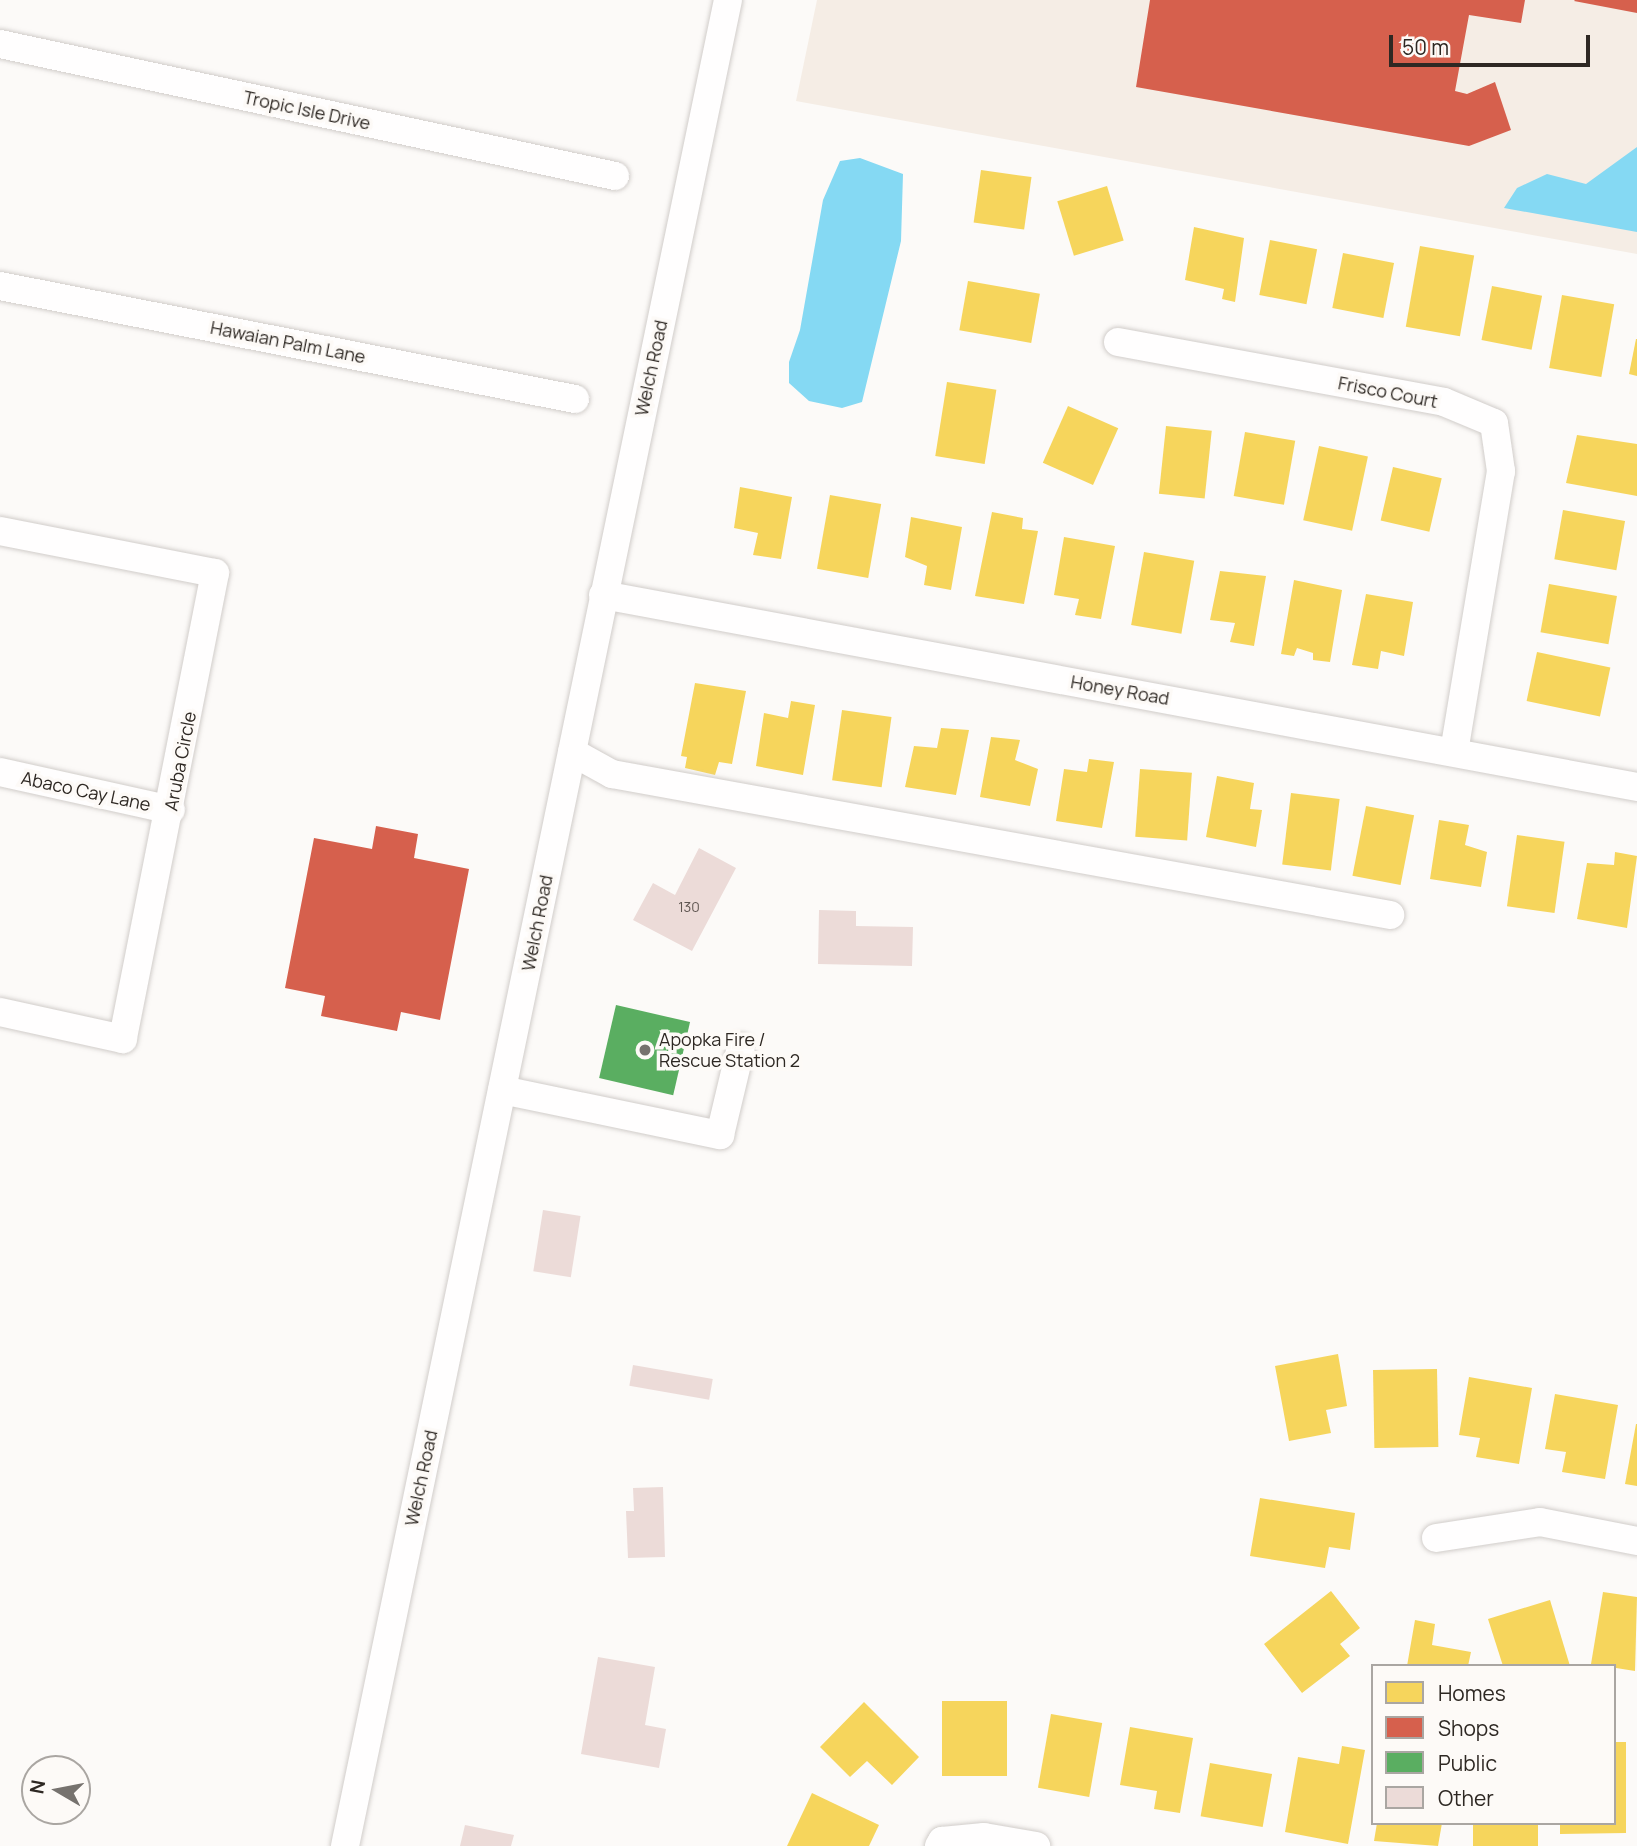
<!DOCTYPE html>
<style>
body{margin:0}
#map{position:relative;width:1637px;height:1846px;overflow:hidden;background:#fcfaf8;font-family:Manrope,sans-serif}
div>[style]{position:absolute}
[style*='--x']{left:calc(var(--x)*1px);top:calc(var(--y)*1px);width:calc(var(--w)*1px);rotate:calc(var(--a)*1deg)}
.built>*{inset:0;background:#f5ede5}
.water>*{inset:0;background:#85d9f3}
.homes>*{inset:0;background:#f6d55c;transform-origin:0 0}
.shops>*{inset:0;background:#d6604d}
.public>*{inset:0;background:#5aae61;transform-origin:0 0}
.building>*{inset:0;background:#ecdbd8;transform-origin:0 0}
.roads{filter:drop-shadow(0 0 2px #d1cdca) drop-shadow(0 0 2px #d1cdca)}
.minor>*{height:28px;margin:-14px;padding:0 14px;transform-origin:14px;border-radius:14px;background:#fffefe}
.dots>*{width:19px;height:19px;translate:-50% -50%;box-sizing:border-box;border:4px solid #fdfaf7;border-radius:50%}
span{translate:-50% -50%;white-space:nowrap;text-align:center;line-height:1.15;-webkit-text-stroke:7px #fdfaf7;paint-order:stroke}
.number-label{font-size:14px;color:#5e5550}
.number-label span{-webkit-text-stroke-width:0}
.street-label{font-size:18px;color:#2e2823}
.poi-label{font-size:18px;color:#2e2823}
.left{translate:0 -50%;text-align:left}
.legend{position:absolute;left:1371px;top:1664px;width:245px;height:161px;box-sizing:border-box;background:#fdfaf7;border:2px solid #aaa6a2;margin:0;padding:9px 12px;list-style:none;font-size:21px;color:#2e2823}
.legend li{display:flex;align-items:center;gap:14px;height:35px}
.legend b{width:35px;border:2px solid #aaa6a2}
.north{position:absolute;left:21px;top:1755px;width:70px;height:70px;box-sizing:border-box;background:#fdfaf7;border:2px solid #aaa6a2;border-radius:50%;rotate:280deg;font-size:19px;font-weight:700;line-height:28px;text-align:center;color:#2e2823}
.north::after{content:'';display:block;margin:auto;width:24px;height:32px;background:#76726e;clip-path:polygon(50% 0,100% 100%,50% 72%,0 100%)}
.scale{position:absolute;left:1389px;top:35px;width:201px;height:32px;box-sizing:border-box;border:4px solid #2e2823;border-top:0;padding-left:9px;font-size:21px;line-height:24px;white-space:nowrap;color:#2e2823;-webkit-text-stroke:5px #fdfaf7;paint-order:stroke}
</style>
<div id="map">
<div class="built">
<i style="clip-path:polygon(817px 0,1637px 0,1637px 254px,796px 101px)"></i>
</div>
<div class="water">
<i style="clip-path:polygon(1637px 147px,1637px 232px,1504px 208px,1517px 188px,1547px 174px,1586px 184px)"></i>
<i style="clip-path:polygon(860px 158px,903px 174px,901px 241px,862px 402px,842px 408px,809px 401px,789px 383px,789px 362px,800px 330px,823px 200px,840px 161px)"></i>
</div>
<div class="homes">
<i style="left:981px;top:170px;width:51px;height:53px;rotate:8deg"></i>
<i style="left:1107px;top:186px;width:57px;height:52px;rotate:73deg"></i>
<i style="clip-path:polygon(1194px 227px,1244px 238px,1235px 302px,1222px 299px,1224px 289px,1185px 280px)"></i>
<i style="left:1270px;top:240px;width:48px;height:56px;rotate:11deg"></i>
<i style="left:1420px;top:246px;width:55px;height:82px;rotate:10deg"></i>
<i style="left:1343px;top:253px;width:52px;height:56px;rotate:11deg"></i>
<i style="left:968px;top:281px;width:73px;height:50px;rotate:10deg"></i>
<i style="left:1492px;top:286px;width:51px;height:55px;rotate:11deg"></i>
<i style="left:1562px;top:295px;width:53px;height:74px;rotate:10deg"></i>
<i style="clip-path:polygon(1636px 339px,1637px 339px,1637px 376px,1629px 374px)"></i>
<i style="left:947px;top:382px;width:50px;height:75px;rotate:9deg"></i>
<i style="left:1068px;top:406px;width:55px;height:62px;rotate:24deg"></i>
<i style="left:1166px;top:426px;width:46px;height:68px;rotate:6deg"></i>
<i style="left:1245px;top:432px;width:51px;height:65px;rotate:10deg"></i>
<i style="clip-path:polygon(1577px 435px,1637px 444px,1637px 496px,1566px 483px)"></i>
<i style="left:1319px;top:446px;width:50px;height:76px;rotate:12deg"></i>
<i style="left:1393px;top:467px;width:50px;height:55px;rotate:13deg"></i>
<i style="clip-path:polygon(740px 487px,792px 497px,781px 559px,753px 555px,758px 533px,734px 528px)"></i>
<i style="left:830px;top:495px;width:52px;height:75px;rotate:10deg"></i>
<i style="left:1563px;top:510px;width:63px;height:50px;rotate:10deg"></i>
<i style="clip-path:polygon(992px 512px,1023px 518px,1022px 529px,1038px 531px,1024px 604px,975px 596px)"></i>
<i style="clip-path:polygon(911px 517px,962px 527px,951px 590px,924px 585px,927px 566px,905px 557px)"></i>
<i style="clip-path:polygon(1064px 537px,1115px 546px,1101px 619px,1075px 615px,1079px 599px,1054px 595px)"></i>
<i style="left:1144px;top:552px;width:51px;height:74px;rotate:10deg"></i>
<i style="clip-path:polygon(1220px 571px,1266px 576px,1254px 646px,1230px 642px,1235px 623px,1210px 620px)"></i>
<i style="clip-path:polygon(1294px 580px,1342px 590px,1330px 662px,1313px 660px,1313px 653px,1297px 648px,1294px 656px,1281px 654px)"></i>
<i style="left:1549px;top:584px;width:69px;height:49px;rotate:10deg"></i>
<i style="clip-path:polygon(1366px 594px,1413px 602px,1404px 656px,1381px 651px,1378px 669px,1352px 665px)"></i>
<i style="left:1537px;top:652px;width:75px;height:50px;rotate:12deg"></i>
<i style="clip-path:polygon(695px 683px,746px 691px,732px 764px,719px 762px,715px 775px,685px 768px,687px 757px,681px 756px)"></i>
<i style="clip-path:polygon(791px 701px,815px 705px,803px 775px,756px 766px,764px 713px,788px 718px)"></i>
<i style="left:842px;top:710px;width:50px;height:71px;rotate:8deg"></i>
<i style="clip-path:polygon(941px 728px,969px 730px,956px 795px,905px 787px,914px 746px,937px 748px)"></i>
<i style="clip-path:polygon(991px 737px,1020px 740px,1015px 760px,1038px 769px,1030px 806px,980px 797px)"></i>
<i style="clip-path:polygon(1089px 759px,1114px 762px,1102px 828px,1056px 821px,1064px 769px,1087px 772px)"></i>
<i style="left:1140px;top:769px;width:52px;height:68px;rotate:4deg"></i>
<i style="clip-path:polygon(1217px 776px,1254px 783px,1250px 809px,1262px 810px,1256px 847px,1206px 837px)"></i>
<i style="left:1291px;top:793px;width:49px;height:72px;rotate:7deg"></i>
<i style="left:1366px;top:806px;width:49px;height:71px;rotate:11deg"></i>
<i style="clip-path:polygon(1439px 820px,1469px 825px,1465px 845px,1487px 852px,1481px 887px,1430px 879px)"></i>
<i style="left:1517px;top:835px;width:48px;height:72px;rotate:8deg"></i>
<i style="clip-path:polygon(1615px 852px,1637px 856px,1627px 928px,1577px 919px,1587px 863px,1614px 865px)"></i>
<i style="clip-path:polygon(1338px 1354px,1347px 1406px,1326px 1410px,1331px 1433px,1289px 1441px,1275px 1366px)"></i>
<i style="left:1437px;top:1369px;width:78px;height:64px;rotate:89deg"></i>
<i style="clip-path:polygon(1469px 1377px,1532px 1388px,1519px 1464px,1476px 1457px,1480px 1438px,1459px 1435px)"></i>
<i style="clip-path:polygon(1555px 1394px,1618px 1405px,1605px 1479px,1562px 1472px,1566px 1452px,1545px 1449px)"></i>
<i style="clip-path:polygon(1636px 1424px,1637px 1424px,1637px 1486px,1625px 1484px)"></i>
<i style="clip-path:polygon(1260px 1498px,1355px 1513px,1350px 1550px,1329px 1547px,1325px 1568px,1250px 1556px)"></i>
<i style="clip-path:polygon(1331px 1591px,1360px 1628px,1340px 1644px,1350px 1656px,1302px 1693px,1264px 1644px)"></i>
<i style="clip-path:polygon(1603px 1592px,1637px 1597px,1635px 1671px,1591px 1664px)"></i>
<i style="clip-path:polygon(1550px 1600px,1570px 1666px,1503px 1666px,1488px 1619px)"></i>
<i style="clip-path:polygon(1415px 1620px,1435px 1624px,1432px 1645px,1471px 1652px,1468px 1666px,1407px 1666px)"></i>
<i style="left:942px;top:1701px;width:65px;height:75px"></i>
<i style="clip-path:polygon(864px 1702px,919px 1757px,892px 1785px,867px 1761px,850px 1777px,820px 1747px)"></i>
<i style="left:1051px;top:1714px;width:52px;height:75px;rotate:10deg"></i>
<i style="clip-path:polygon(1130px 1727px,1193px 1738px,1180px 1813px,1154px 1809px,1157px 1791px,1120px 1785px)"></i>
<i style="clip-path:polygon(1614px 1742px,1626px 1742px,1626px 1833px,1560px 1834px,1560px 1823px,1614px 1823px)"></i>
<i style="clip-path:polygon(1342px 1746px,1365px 1750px,1348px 1844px,1285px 1832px,1298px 1757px,1339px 1764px)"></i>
<i style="left:1210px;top:1763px;width:63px;height:54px;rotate:10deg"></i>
<i style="clip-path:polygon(812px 1793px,879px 1825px,869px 1846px,787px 1846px)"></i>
<i style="clip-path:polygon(1377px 1823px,1442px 1823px,1438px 1846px,1374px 1841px)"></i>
<i style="left:1473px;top:1823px;width:65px;height:23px"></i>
</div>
<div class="shops">
<i style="clip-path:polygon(1150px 0,1525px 0,1521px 23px,1469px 15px,1455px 91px,1467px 94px,1495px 82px,1511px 130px,1469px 146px,1136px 87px)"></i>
<i style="clip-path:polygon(1575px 0,1637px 0,1637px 13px,1574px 1px)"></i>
<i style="clip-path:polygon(376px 826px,418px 834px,414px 858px,469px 869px,440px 1020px,401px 1012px,397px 1031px,321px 1016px,325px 996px,285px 988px,314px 838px,372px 849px)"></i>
</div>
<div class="public">
<i style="left:616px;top:1005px;width:76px;height:75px;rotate:13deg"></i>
</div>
<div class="building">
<i style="clip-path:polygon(699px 848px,736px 868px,692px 951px,633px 920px,653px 883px,675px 895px)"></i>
<i style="clip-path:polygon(819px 910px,856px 911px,856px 926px,913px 927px,912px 966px,818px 964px)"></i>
<i style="left:543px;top:1210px;width:38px;height:62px;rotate:9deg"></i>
<i style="left:633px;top:1365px;width:81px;height:21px;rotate:10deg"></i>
<i style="clip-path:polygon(663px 1487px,665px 1557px,628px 1558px,626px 1511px,634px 1511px,633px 1488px)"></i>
<i style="clip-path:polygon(598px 1657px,655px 1667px,645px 1725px,666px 1729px,659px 1768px,581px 1754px)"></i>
<i style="clip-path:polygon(465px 1825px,514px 1835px,511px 1846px,460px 1846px)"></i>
</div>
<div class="roads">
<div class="minor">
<i style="--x:0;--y:44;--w:629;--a:12.11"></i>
<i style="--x:0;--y:286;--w:586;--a:11.12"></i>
<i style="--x:1118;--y:342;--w:331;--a:10.4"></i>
<i style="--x:1444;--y:402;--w:54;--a:22.8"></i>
<i style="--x:1494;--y:423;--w:49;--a:81.7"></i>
<i style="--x:1501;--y:471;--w:284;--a:99.5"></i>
<i style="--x:0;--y:531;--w:219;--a:11.1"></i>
<i style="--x:215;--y:573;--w:475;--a:101.2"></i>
<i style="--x:123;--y:1039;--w:126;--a:-167.6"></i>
<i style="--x:603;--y:595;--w:1052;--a:10.52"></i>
<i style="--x:572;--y:752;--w:46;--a:28.8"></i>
<i style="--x:612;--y:774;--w:791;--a:10.27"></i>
<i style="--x:0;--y:772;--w:175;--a:12.5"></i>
<i style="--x:502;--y:1090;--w:223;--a:11.7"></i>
<i style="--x:720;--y:1135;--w:90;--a:-76.6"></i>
<i style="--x:1436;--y:1538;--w:105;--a:-8.7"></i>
<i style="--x:1540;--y:1522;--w:99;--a:11.1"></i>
<i style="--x:345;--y:1846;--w:1885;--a:-78.28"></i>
<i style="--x:939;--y:1846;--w:6;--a:-59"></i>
<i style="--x:942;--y:1841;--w:42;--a:-5.4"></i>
<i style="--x:984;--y:1837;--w:53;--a:9.8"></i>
</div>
</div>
<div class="dots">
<i style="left:645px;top:1050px;background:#76726e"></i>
</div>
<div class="number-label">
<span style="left:689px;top:907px">130</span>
</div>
<div class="street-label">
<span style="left:307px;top:110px;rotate:12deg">Tropic Isle Drive</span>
<span style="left:288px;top:342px;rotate:11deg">Hawaian Palm Lane</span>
<span style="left:651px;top:368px;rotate:-78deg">Welch Road</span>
<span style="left:1388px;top:392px;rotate:11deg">Frisco Court</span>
<span style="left:1120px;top:690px;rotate:10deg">Honey Road</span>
<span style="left:180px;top:761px;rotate:-79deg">Aruba Circle</span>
<span style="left:86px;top:791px;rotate:12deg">Abaco Cay Lane</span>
<span style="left:537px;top:923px;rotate:-79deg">Welch Road</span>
<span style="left:421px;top:1478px;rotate:-78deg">Welch Road</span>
</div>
<div class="poi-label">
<span class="left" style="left:659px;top:1050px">Apopka Fire /<br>Rescue Station 2</span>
</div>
<ul class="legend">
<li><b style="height:19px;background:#f6d55c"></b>Homes</li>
<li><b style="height:19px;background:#d6604d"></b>Shops</li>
<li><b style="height:19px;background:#5aae61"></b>Public</li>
<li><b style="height:19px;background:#ecdbd8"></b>Other</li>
</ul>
<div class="north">N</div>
<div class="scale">50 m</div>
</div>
